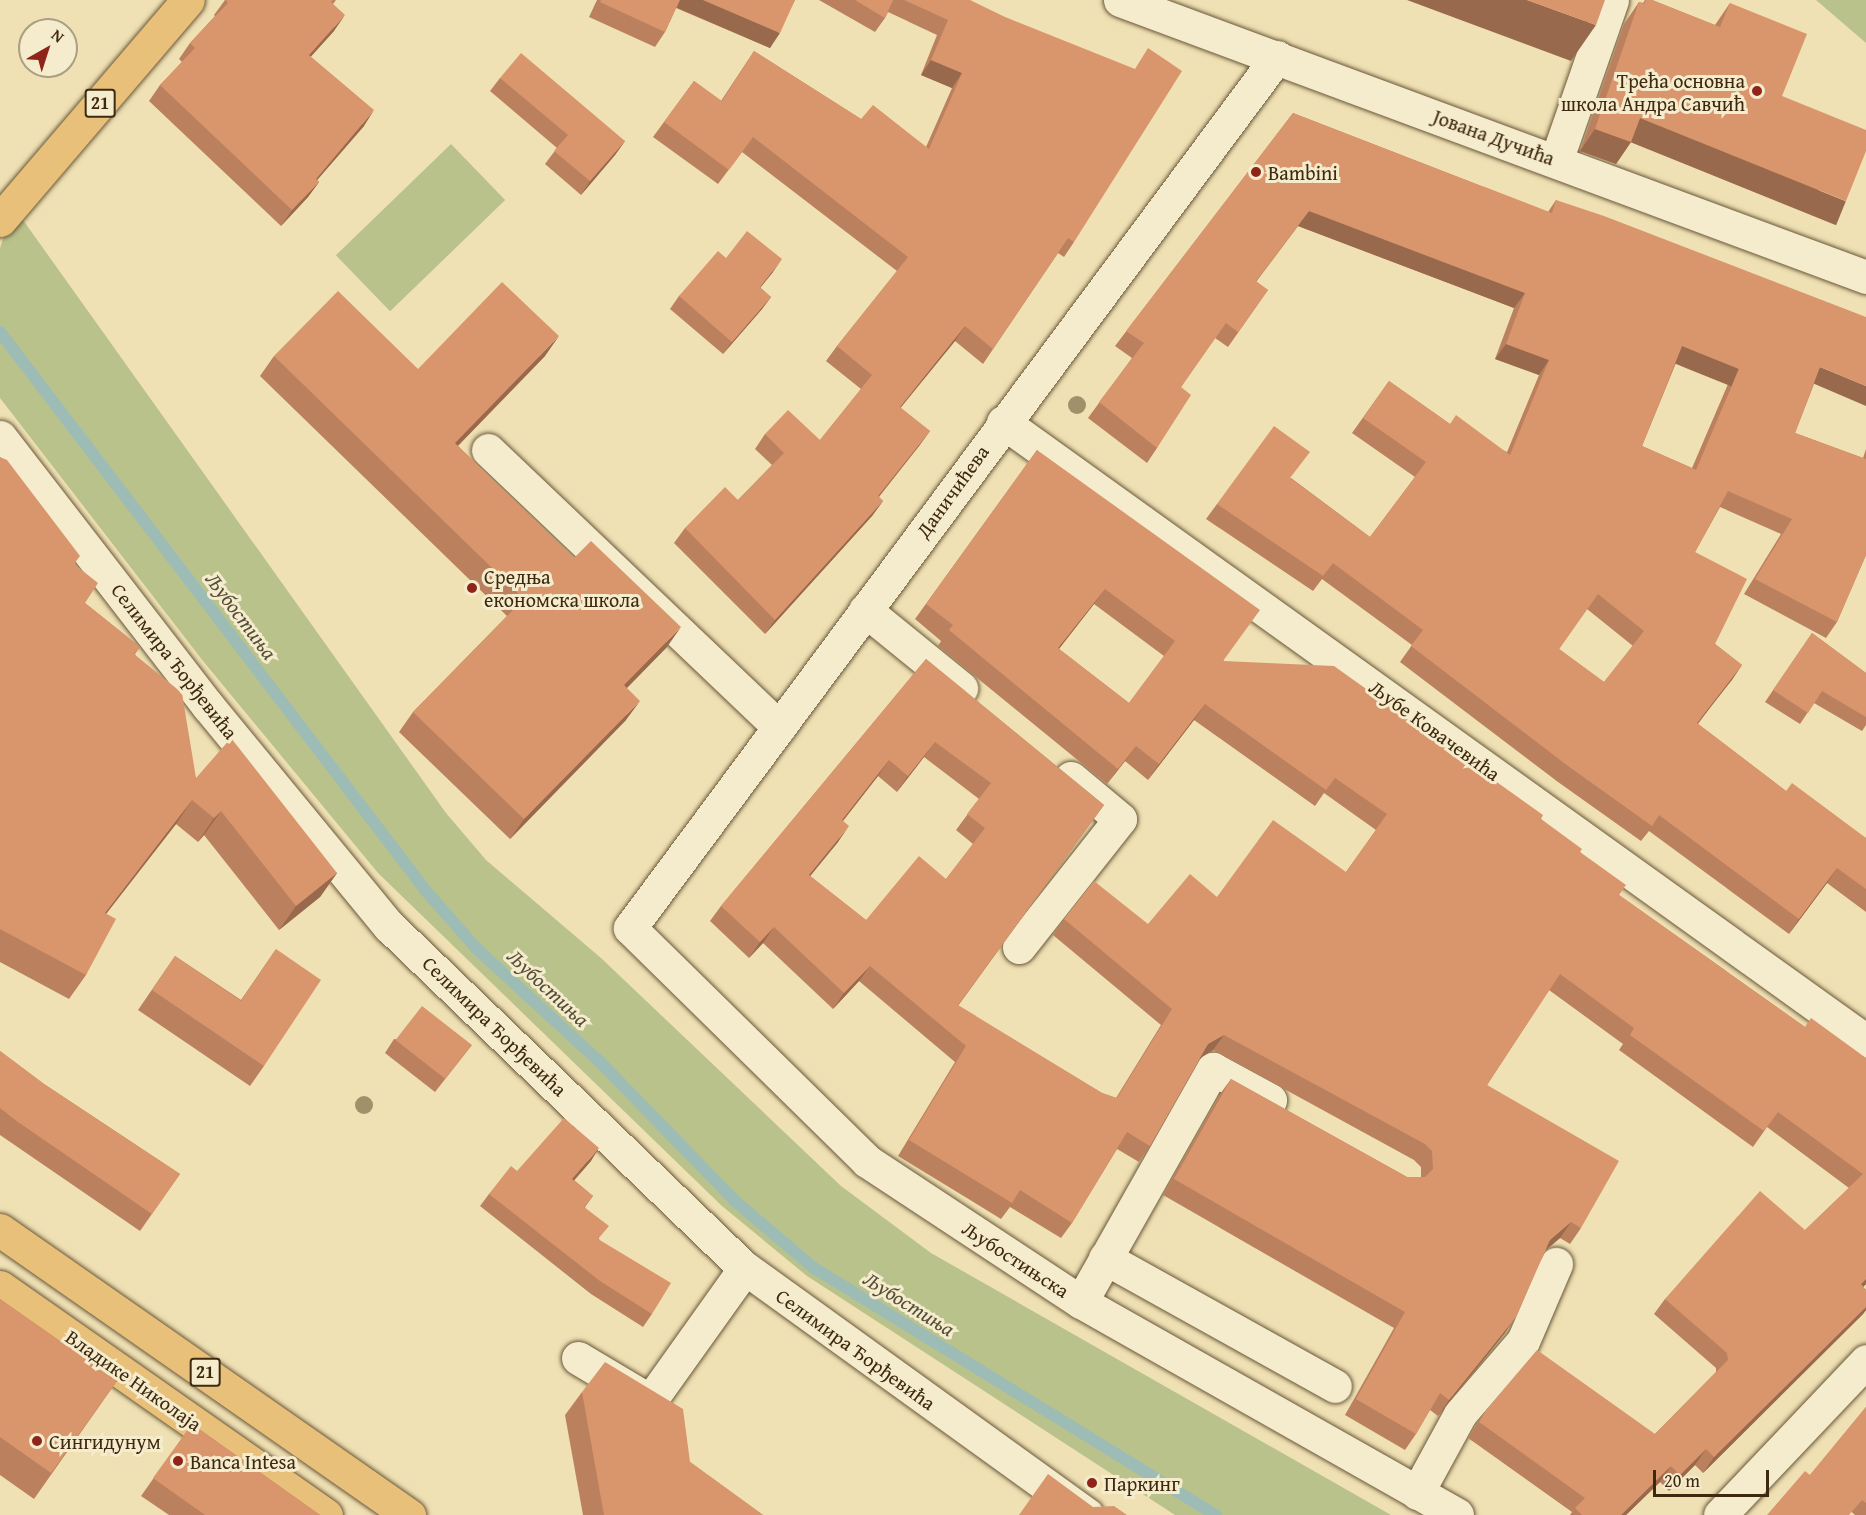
<!DOCTYPE html>
<meta charset="utf-8">
<style>
body{margin:0}
#map{position:relative;width:1866px;height:1515px;overflow:hidden;background:#efe1b4;font-family:"Gentium Book Plus",serif}
div>[style]{position:absolute}
[style*='--x']{left:calc(var(--x)*1px);top:calc(var(--y)*1px);width:calc(var(--w)*1px);rotate:calc(var(--a)*1deg)}
.green>*{inset:0;background:#bac28c;transform-origin:0 0}
.stream>*{height:12px;margin:-6px;padding:0 6px;transform-origin:6px;border-radius:6px;background:#9cbcb5}
.roads{filter:drop-shadow(0 0 2px #6a5738) drop-shadow(0 0 2px #6a5738)}
.minor>*{height:33px;margin:-16.5px;padding:0 16.5px;transform-origin:16.5px;border-radius:16.5px;background:#f5ecce}
.major>*{height:33px;margin:-16.5px;padding:0 16.5px;transform-origin:16.5px;border-radius:16.5px;background:#e8c07a}
.trees>*{width:18px;height:18px;margin:-9px;border-radius:50%;background:#9f916a}
.wall>*{inset:0;background:#bb815e}
.shaded-wall>*{inset:0;background:#98694c;transform-origin:0 0}
.building>*{inset:0;background:#d9966d;transform-origin:0 0}
.dots>*{width:16px;height:16px;translate:-50% -50%;box-sizing:border-box;border:3px solid #f5ecce;border-radius:50%}
span{translate:-50% -50%;white-space:nowrap;text-align:center;line-height:1.15;-webkit-text-stroke:6px #f5ecce;paint-order:stroke}
.shield-label span{padding:2px 4px;background:#f5ecce;border:2px solid;border-radius:4px;-webkit-text-stroke-width:0}
.shield-label{font-size:18px;color:#3e290f;font-weight:700}
.poi-label{font-size:20px;color:#3e290f}
.right{translate:-100% -50%;text-align:right}
.left{translate:0 -50%;text-align:left}
.street-label{font-size:20px;color:#3e290f}
.water-label{font-size:21px;color:#564e38;font-style:italic}
.north{position:absolute;left:18px;top:18px;width:60px;height:60px;box-sizing:border-box;background:#f5ecce;border:2px solid #ac9e82;border-radius:50%;rotate:39deg;font-size:16px;font-weight:700;line-height:24px;text-align:center;color:#3e290f}
.north::after{content:'';display:block;margin:auto;width:21px;height:27px;background:#8f2418;clip-path:polygon(50% 0,100% 100%,50% 72%,0 100%)}
.scale{position:absolute;left:1653px;top:1470px;width:116px;height:27px;box-sizing:border-box;border:3px solid #3e290f;border-top:0;padding-left:8px;font-size:18px;line-height:21px;white-space:nowrap;color:#3e290f;-webkit-text-stroke:4px #f5ecce;paint-order:stroke}
</style>
<div id="map">
<div class="green">
<i style="clip-path:polygon(1816px 0,1866px 0,1866px 43px)"></i>
<i style="left:451px;top:144px;width:78px;height:160px;rotate:46deg"></i>
<i style="clip-path:polygon(13px 206px,446px 813px,486px 860px,601px 958px,841px 1186px,931px 1253px,1391px 1515px,1175px 1515px,807px 1276px,722px 1206px,378px 873px,203px 661px,0 398px,0 248px)"></i>
</div>
<div class="stream">
<i style="--x:0;--y:332;--w:703;--a:52.69"></i>
<i style="--x:426;--y:891;--w:77;--a:48.7"></i>
<i style="--x:477;--y:949;--w:167;--a:42.6"></i>
<i style="--x:600;--y:1062;--w:194;--a:45.8"></i>
<i style="--x:735;--y:1201;--w:104;--a:40.3"></i>
<i style="--x:814;--y:1268;--w:472;--a:31.6"></i>
</div>
<div class="roads">
<div class="minor">
<i style="--x:1120;--y:0;--w:796;--a:20.37"></i>
<i style="--x:1277;--y:57;--w:1085;--a:126.61"></i>
<i style="--x:630;--y:928;--w:332;--a:44.5"></i>
<i style="--x:867;--y:1161;--w:256;--a:33.4"></i>
<i style="--x:1081;--y:1302;--w:432;--a:29.5"></i>
<i style="--x:1556;--y:161;--w:170;--a:-70.8"></i>
<i style="--x:1003;--y:422;--w:1062;--a:35.65"></i>
<i style="--x:0;--y:437;--w:340;--a:52.3"></i>
<i style="--x:208;--y:706;--w:285;--a:50.6"></i>
<i style="--x:389;--y:926;--w:494;--a:43.9"></i>
<i style="--x:745;--y:1268;--w:422;--a:35.8"></i>
<i style="--x:488;--y:450;--w:402;--a:43.6"></i>
<i style="--x:865;--y:610;--w:124;--a:39.1"></i>
<i style="--x:1019;--y:947;--w:163;--a:-51.7"></i>
<i style="--x:1120;--y:819;--w:64;--a:-140.1"></i>
<i style="--x:1105;--y:1258;--w:263;--a:29.1"></i>
<i style="--x:1081;--y:1302;--w:268;--a:-60.5"></i>
<i style="--x:1213;--y:1069;--w:65;--a:28.5"></i>
<i style="--x:578;--y:1358;--w:84;--a:30.8"></i>
<i style="--x:650;--y:1401;--w:163;--a:-54.5"></i>
<i style="--x:1417;--y:1493;--w:90;--a:-61.4"></i>
<i style="--x:1460;--y:1414;--w:96;--a:-49.2"></i>
<i style="--x:1523;--y:1341;--w:84;--a:-66.8"></i>
<i style="--x:1720;--y:1515;--w:212;--a:-46.5"></i>
</div>
<div class="major">
<i style="--x:0;--y:220;--w:289;--a:-49.5"></i>
<i style="--x:0;--y:1230;--w:499;--a:34.9"></i>
<i style="--x:0;--y:1287;--w:398;--a:35"></i>
</div>
</div>
<div class="trees">
<i style="left:1077px;top:405px"></i>
<i style="left:364px;top:1105px"></i>
</div>
<div class="wall">
<i style="clip-path:polygon(225px 0,336px 0,333px 4px,334px 31px,310px 57px,364px 126px,317px 180px,319px 182px,308px 197px,281px 226px,149px 101px,160px 85px,182px 62px,179px 59px,190px 43px,215px 16px,214px 15px)"></i>
<i style="clip-path:polygon(597px 0,795px 0,770px 48px,676px 8px,665px 32px,655px 47px,589px 17px)"></i>
<i style="clip-path:polygon(819px 0,970px 0,1074px 242px,1064px 257px,1058px 253px,983px 364px,955px 341px,900px 408px,930px 431px,919px 446px,879px 497px,883px 501px,872px 516px,765px 634px,674px 543px,685px 528px,738px 500px,772px 465px,755px 449px,765px 434px,820px 440px,861px 389px,826px 361px,837px 346px,897px 271px,742px 152px,718px 184px,653px 137px,694px 81px,721px 101px,754px 51px,861px 119px,926px 147px,952px 88px,921px 75px,937px 35px,888px 12px,885px 18px,875px 32px)"></i>
<i style="clip-path:polygon(1645px 0,1652px 0,1715px 25px,1730px 3px,1782px 96px,1831px 222px,1631px 142px,1616px 164px,1580px 151px,1624px 24px,1639px 2px,1643px 3px)"></i>
<i style="clip-path:polygon(500px 78px,625px 141px,615px 155px,581px 195px,545px 164px,557px 148px,490px 91px)"></i>
<i style="clip-path:polygon(evenodd,1293px 113px,1548px 212px,1556px 200px,1814px 384px,1795px 433px,1863px 458px,1866px 449px,1866px 555px,1837px 622px,1826px 638px,1744px 594px,1781px 534px,1720px 507px,1695px 552px,1715px 644px,1742px 665px,1698px 724px,1786px 791px,1866px 838px,1866px 912px,1827px 883px,1789px 934px,1649px 831px,1641px 841px,1558px 782px,1400px 662px,1412px 645px,1322px 579px,1313px 591px,1206px 519px,1217px 504px,1291px 478px,1370px 537px,1415px 477px,1352px 433px,1389px 381px,1450px 424px,1507px 452px,1539px 375px,1495px 359px,1514px 308px,1298px 226px,1256px 282px,1268px 290px,1228px 347px,1215px 338px,1181px 387px,1157px 448px,1147px 463px,1088px 418px,1132px 358px,1115px 346px,1293px 113px,1676px 363px,1728px 384px,1692px 468px,1642px 446px,1676px 363px,1293px 113px,1587px 609px,1633px 646px,1604px 682px,1559px 649px,1587px 609px)"></i>
<i style="clip-path:polygon(726px 258px,773px 272px,760px 288px,771px 297px,762px 309px,723px 354px,670px 309px,679px 296px)"></i>
<i style="clip-path:polygon(274px 356px,418px 369px,545px 356px,458px 446px,574px 558px,667px 647px,627px 688px,626px 720px,510px 839px,399px 732px,413px 712px,507px 616px,260px 376px)"></i>
<i style="clip-path:polygon(evenodd,1037px 450px,1224px 661px,1541px 819px,1580px 852px,1619px 895px,1805px 1027px,1866px 1058px,1866px 1284px,1863px 1287px,1866px 1290px,1866px 1310px,1863px 1314px,1703px 1473px,1695px 1465px,1669px 1491px,1660px 1482px,1626px 1515px,1570px 1515px,1572px 1512px,1468px 1438px,1476px 1425px,1487px 1409px,1655px 1434px,1716px 1372px,1716px 1368px,1654px 1314px,1665px 1299px,1805px 1230px,1849px 1188px,1767px 1127px,1753px 1147px,1619px 1050px,1623px 1044px,1549px 990px,1487px 1085px,1581px 1228px,1570px 1244px,1560px 1238px,1546px 1250px,1505px 1333px,1438px 1416px,1430px 1410px,1416px 1434px,1405px 1450px,1345px 1415px,1394px 1328px,1163px 1195px,1220px 1094px,1231px 1079px,1407px 1177px,1421px 1177px,1421px 1167px,1414px 1160px,1213px 1050px,1200px 1058px,1150px 1146px,1139px 1162px,1117px 1149px,1072px 1223px,1061px 1238px,1010px 1207px,1001px 1219px,898px 1156px,955px 1062px,859px 981px,833px 1009px,763px 943px,749px 958px,710px 921px,721px 906px,926px 659px,1104px 805px,958px 1006px,1102px 1093px,1116px 1098px,1161px 1025px,1053px 935px,1064px 919px,1148px 924px,1217px 897px,1346px 872px,1376px 830px,1324px 793px,1315px 806px,1194px 720px,1148px 780px,1125px 761px,1107px 784px,938px 646px,941px 641px,915px 619px,1037px 450px,1094px 604px,1164px 656px,1129px 703px,1059px 649px,1094px 604px,1037px 450px,924px 757px,979px 799px,956px 830px,973px 844px,946px 879px,866px 920px,810px 876px,838px 842px,843px 821px,878px 776px,897px 792px,924px 757px)"></i>
<i style="clip-path:polygon(0 457px,74px 564px,85px 603px,140px 647px,135px 654px,196px 778px,337px 873px,320px 897px,279px 930px,204px 835px,198px 842px,176px 824px,106px 914px,86px 975px,69px 999px,0 962px)"></i>
<i style="clip-path:polygon(1812px 633px,1866px 673px,1866px 725px,1862px 731px,1814px 703px,1800px 724px,1765px 702px)"></i>
<i style="clip-path:polygon(276px 949px,264px 1066px,250px 1086px,138px 1010px,175px 956px,241px 1000px)"></i>
<i style="clip-path:polygon(394px 1039px,472px 1045px,435px 1092px,385px 1053px)"></i>
<i style="clip-path:polygon(0 1051px,44px 1084px,180px 1174px,140px 1231px,0 1135px)"></i>
<i style="clip-path:polygon(591px 1161px,574px 1180px,593px 1196px,585px 1207px,599px 1239px,652px 1314px,643px 1327px,591px 1294px,480px 1206px,489px 1194px,517px 1171px)"></i>
<i style="clip-path:polygon(0 1299px,117px 1381px,34px 1499px,0 1475px)"></i>
<i style="clip-path:polygon(582px 1392px,690px 1462px,763px 1515px,583px 1515px,565px 1415px)"></i>
<i style="clip-path:polygon(1866px 1407px,1866px 1515px,1855px 1515px,1810px 1475px)"></i>
<i style="clip-path:polygon(192px 1424px,320px 1515px,169px 1515px,141px 1496px)"></i>
</div>
<div class="shaded-wall">
<i style="clip-path:polygon(678px 0,703px 0,780px 33px,770px 48px,673px 6px)"></i>
<i style="clip-path:polygon(1407px 0,1527px 0,1596px 25px,1571px 61px)"></i>
<i style="clip-path:polygon(345px 15px,334px 31px,298px 71px,309px 55px)"></i>
<i style="clip-path:polygon(931px 60px,962px 73px,952px 88px,921px 75px)"></i>
<i style="clip-path:polygon(374px 110px,364px 126px,305px 194px,316px 179px)"></i>
<i style="left:1640px;top:118px;width:222px;height:26px;rotate:22deg"></i>
<i style="clip-path:polygon(1595px 129px,1631px 142px,1616px 164px,1580px 151px)"></i>
<i style="clip-path:polygon(625px 141px,615px 155px,581px 195px,590px 181px)"></i>
<i style="clip-path:polygon(319px 182px,308px 197px,281px 226px,292px 210px)"></i>
<i style="clip-path:polygon(1309px 211px,1525px 293px,1514px 308px,1298px 226px,1245px 297px)"></i>
<i style="clip-path:polygon(782px 259px,773px 272px,751px 299px,760px 287px)"></i>
<i style="clip-path:polygon(771px 297px,762px 309px,723px 354px,732px 342px)"></i>
<i style="clip-path:polygon(965px 326px,955px 341px,889px 422px,900px 407px)"></i>
<i style="clip-path:polygon(559px 336px,545px 356px,441px 463px,455px 443px)"></i>
<i style="clip-path:polygon(1506px 344px,1549px 360px,1539px 375px,1495px 359px)"></i>
<i style="left:1682px;top:346px;width:61px;height:19px;rotate:22deg"></i>
<i style="clip-path:polygon(1820px 367px,1866px 386px,1866px 406px,1810px 382px)"></i>
<i style="clip-path:polygon(930px 431px,919px 446px,867px 511px,878px 496px)"></i>
<i style="clip-path:polygon(883px 501px,872px 516px,765px 634px,775px 620px)"></i>
<i style="clip-path:polygon(1105px 589px,1094px 604px,1047px 664px,1058px 648px)"></i>
<i style="clip-path:polygon(681px 627px,667px 647px,610px 705px,624px 685px)"></i>
<i style="clip-path:polygon(1742px 665px,1732px 680px,1686px 738px,1697px 723px)"></i>
<i style="clip-path:polygon(640px 701px,626px 720px,510px 839px,524px 819px)"></i>
<i style="clip-path:polygon(1205px 704px,1194px 720px,1148px 780px,1159px 764px)"></i>
<i style="clip-path:polygon(935px 742px,924px 757px,897px 792px,908px 776px)"></i>
<i style="clip-path:polygon(1136px 746px,1125px 761px,1107px 784px,1118px 769px)"></i>
<i style="clip-path:polygon(889px 760px,878px 776px,831px 836px,842px 820px)"></i>
<i style="clip-path:polygon(192px 800px,176px 824px,88px 937px,105px 913px)"></i>
<i style="clip-path:polygon(221px 811px,204px 835px,198px 842px,214px 818px)"></i>
<i style="clip-path:polygon(849px 826px,838px 842px,798px 891px,809px 875px)"></i>
<i style="clip-path:polygon(1837px 868px,1827px 883px,1789px 934px,1799px 919px)"></i>
<i style="clip-path:polygon(337px 873px,320px 897px,279px 930px,296px 906px)"></i>
<i style="clip-path:polygon(774px 927px,763px 943px,749px 958px,760px 942px)"></i>
<i style="clip-path:polygon(870px 966px,859px 981px,833px 1009px,844px 993px)"></i>
<i style="clip-path:polygon(1224px 1035px,1213px 1050px,1197px 1060px,1208px 1044px)"></i>
<i style="clip-path:polygon(599px 1148px,591px 1161px,564px 1192px,572px 1179px)"></i>
<i style="clip-path:polygon(1571px 1222px,1560px 1238px,1539px 1256px,1550px 1240px)"></i>
<i style="clip-path:polygon(1866px 1279px,1866px 1284px,1850px 1300px,1861px 1284px)"></i>
<i style="clip-path:polygon(1866px 1307px,1866px 1310px,1863px 1314px,1703px 1473px,1714px 1457px)"></i>
<i style="clip-path:polygon(1516px 1317px,1505px 1333px,1438px 1416px,1449px 1400px)"></i>
<i style="clip-path:polygon(1706px 1449px,1695px 1465px,1669px 1491px,1680px 1475px)"></i>
<i style="clip-path:polygon(1671px 1466px,1660px 1482px,1626px 1515px,1621px 1515px)"></i>
</div>
<div class="building">
<i style="clip-path:polygon(226px 0,333px 0,331px 2px,345px 15px,309px 55px,374px 110px,316px 179px,319px 182px,292px 210px,160px 85px,195px 48px,190px 43px,228px 3px)"></i>
<i style="clip-path:polygon(601px 0,680px 0,665px 32px,600px 2px)"></i>
<i style="clip-path:polygon(703px 0,795px 0,780px 33px)"></i>
<i style="clip-path:polygon(855px 0,893px 0,885px 18px)"></i>
<i style="clip-path:polygon(904px 0,970px 0,1005px 17px,1135px 69px,1148px 48px,1182px 71px,1074px 242px,1068px 238px,993px 349px,965px 326px,900px 407px,930px 431px,878px 496px,883px 501px,775px 620px,685px 528px,725px 487px,738px 500px,784px 453px,765px 434px,788px 410px,820px 440px,872px 375px,837px 346px,908px 257px,753px 137px,729px 170px,664px 122px,694px 81px,722px 101px,754px 51px,861px 119px,873px 105px,929px 149px,962px 73px,931px 60px,948px 20px)"></i>
<i style="clip-path:polygon(1527px 0,1605px 0,1596px 25px)"></i>
<i style="clip-path:polygon(1646px 0,1652px 0,1720px 27px,1730px 3px,1807px 34px,1782px 96px,1866px 130px,1866px 151px,1846px 201px,1640px 118px,1631px 142px,1595px 129px,1639px 2px,1644px 4px)"></i>
<i style="clip-path:polygon(521px 53px,625px 141px,590px 181px,554px 151px,568px 135px,500px 78px)"></i>
<i style="clip-path:polygon(evenodd,1293px 113px,1552px 213px,1556px 200px,1604px 216px,1866px 317px,1866px 386px,1820px 367px,1795px 433px,1866px 459px,1866px 555px,1837px 622px,1755px 579px,1792px 519px,1728px 491px,1695px 552px,1747px 579px,1715px 644px,1742px 665px,1697px 723px,1786px 791px,1792px 783px,1866px 838px,1866px 889px,1837px 868px,1799px 919px,1659px 815px,1652px 826px,1568px 766px,1411px 646px,1423px 630px,1333px 563px,1323px 576px,1217px 504px,1274px 426px,1310px 452px,1290px 478px,1370px 537px,1426px 462px,1363px 418px,1389px 381px,1450px 424px,1456px 415px,1510px 455px,1549px 360px,1506px 344px,1525px 293px,1309px 211px,1256px 281px,1268px 290px,1238px 332px,1226px 323px,1181px 387px,1191px 395px,1157px 448px,1099px 402px,1144px 343px,1126px 331px,1293px 113px,1682px 346px,1739px 369px,1696px 470px,1642px 446px,1682px 346px,1293px 113px,1598px 594px,1644px 631px,1604px 682px,1559px 649px,1598px 594px)"></i>
<i style="clip-path:polygon(747px 231px,782px 259px,760px 287px,771px 297px,732px 342px,679px 296px,718px 251px,726px 258px)"></i>
<i style="clip-path:polygon(502px 282px,559px 336px,455px 443px,574px 558px,591px 541px,681px 627px,624px 685px,640px 701px,524px 819px,413px 712px,524px 599px,274px 356px,338px 291px,418px 369px)"></i>
<i style="clip-path:polygon(evenodd,1037px 450px,1260px 610px,1223px 661px,1334px 666px,1543px 815px,1541px 819px,1582px 849px,1580px 852px,1626px 885px,1619px 895px,1805px 1027px,1811px 1018px,1866px 1058px,1866px 1279px,1861px 1284px,1866px 1290px,1866px 1307px,1714px 1457px,1706px 1449px,1680px 1475px,1671px 1466px,1621px 1515px,1582px 1515px,1575px 1508px,1585px 1498px,1479px 1422px,1487px 1409px,1537px 1350px,1655px 1434px,1728px 1360px,1727px 1353px,1665px 1299px,1760px 1191px,1805px 1230px,1863px 1174px,1778px 1112px,1764px 1131px,1630px 1035px,1634px 1028px,1560px 974px,1487px 1085px,1619px 1161px,1581px 1228px,1571px 1222px,1550px 1240px,1516px 1317px,1449px 1400px,1440px 1393px,1416px 1434px,1356px 1399px,1405px 1312px,1174px 1179px,1231px 1079px,1407px 1177px,1425px 1177px,1433px 1169px,1432px 1151px,1425px 1144px,1224px 1035px,1208px 1044px,1150px 1146px,1127px 1132px,1072px 1223px,1020px 1190px,1012px 1203px,909px 1140px,966px 1046px,870px 966px,844px 993px,774px 927px,760px 942px,721px 906px,926px 659px,1104px 805px,958px 1005px,1102px 1093px,1117px 1098px,1172px 1009px,1064px 919px,1094px 881px,1148px 924px,1190px 874px,1217px 897px,1273px 820px,1346px 872px,1387px 814px,1335px 778px,1326px 790px,1205px 704px,1159px 764px,1136px 746px,1118px 769px,949px 630px,953px 625px,926px 604px,1037px 450px,1105px 589px,1175px 641px,1129px 703px,1058px 648px,1105px 589px,1037px 450px,935px 742px,991px 783px,967px 814px,985px 828px,946px 879px,919px 856px,866px 920px,809px 875px,849px 826px,842px 820px,889px 760px,908px 776px,935px 742px)"></i>
<i style="clip-path:polygon(0 457px,7px 460px,80px 556px,74px 564px,98px 583px,85px 603px,140px 647px,134px 654px,182px 693px,196px 778px,231px 738px,337px 873px,296px 906px,221px 811px,214px 818px,192px 800px,105px 913px,116px 919px,86px 975px,0 929px)"></i>
<i style="clip-path:polygon(1812px 633px,1866px 673px,1866px 717px,1822px 691px,1808px 713px,1773px 690px)"></i>
<i style="clip-path:polygon(276px 949px,321px 980px,264px 1066px,152px 990px,175px 956px,241px 1001px)"></i>
<i style="left:422px;top:1006px;width:63px;height:43px;rotate:38deg"></i>
<i style="clip-path:polygon(0 1051px,44px 1084px,180px 1174px,152px 1214px,18px 1122px,0 1108px)"></i>
<i style="clip-path:polygon(564px 1118px,599px 1148px,572px 1179px,593px 1196px,584px 1207px,609px 1226px,598px 1239px,671px 1283px,652px 1314px,600px 1281px,489px 1194px,511px 1166px,517px 1171px)"></i>
<i style="clip-path:polygon(0 1299px,117px 1381px,51px 1473px,0 1437px)"></i>
<i style="clip-path:polygon(605px 1362px,683px 1409px,690px 1462px,763px 1515px,604px 1515px,582px 1392px)"></i>
<i style="clip-path:polygon(1866px 1407px,1866px 1503px,1862px 1500px,1849px 1515px,1767px 1515px,1805px 1471px,1810px 1475px)"></i>
<i style="clip-path:polygon(192px 1424px,320px 1515px,205px 1515px,153px 1478px)"></i>
<i style="clip-path:polygon(1048px 1474px,1093px 1507px,1114px 1506px,1127px 1515px,1019px 1515px)"></i>
</div>
<div class="dots">
<i style="left:1757px;top:91px;background:#8f2418"></i>
<i style="left:1256px;top:172px;background:#8f2418"></i>
<i style="left:472px;top:588px;background:#8f2418"></i>
<i style="left:37px;top:1441px;background:#8f2418"></i>
<i style="left:178px;top:1461px;background:#8f2418"></i>
<i style="left:1092px;top:1483px;background:#8f2418"></i>
</div>
<div class="shield-label">
<span style="left:100px;top:103px">21</span>
<span style="left:205px;top:1372px">21</span>
</div>
<div class="poi-label">
<span class="right" style="left:1745px;top:92px">Трећа основна<br>школа Андра Савчић</span>
<span class="left" style="left:1268px;top:172px">Bambini</span>
<span class="left" style="left:484px;top:588px">Средња<br>економска школа</span>
<span class="left" style="left:49px;top:1441px">Сингидунум</span>
<span class="left" style="left:190px;top:1461px">Banca Intesa</span>
<span class="left" style="left:1104px;top:1483px">Паркинг</span>
</div>
<div class="street-label">
<span style="left:1494px;top:137px;rotate:20deg">Јована Дучића</span>
<span style="left:952px;top:491px;rotate:-54deg">Даничићева</span>
<span style="left:175px;top:661px;rotate:52deg">Селимира Ђорђевића</span>
<span style="left:1435px;top:730px;rotate:36deg">Љубе Ковачевића</span>
<span style="left:495px;top:1026px;rotate:44deg">Селимира Ђорђевића</span>
<span style="left:1016px;top:1259px;rotate:33deg">Љубостињска</span>
<span style="left:856px;top:1349px;rotate:36deg">Селимира Ђорђевића</span>
<span style="left:134px;top:1380px;rotate:35deg">Владике Николаја</span>
</div>
<div class="water-label">
<span style="left:241px;top:616px;rotate:53deg">Љубостиња</span>
<span style="left:548px;top:988px;rotate:43deg">Љубостиња</span>
<span style="left:909px;top:1304px;rotate:32deg">Љубостиња</span>
</div>
<div class="north">N</div>
<div class="scale">20 m</div>
</div>
